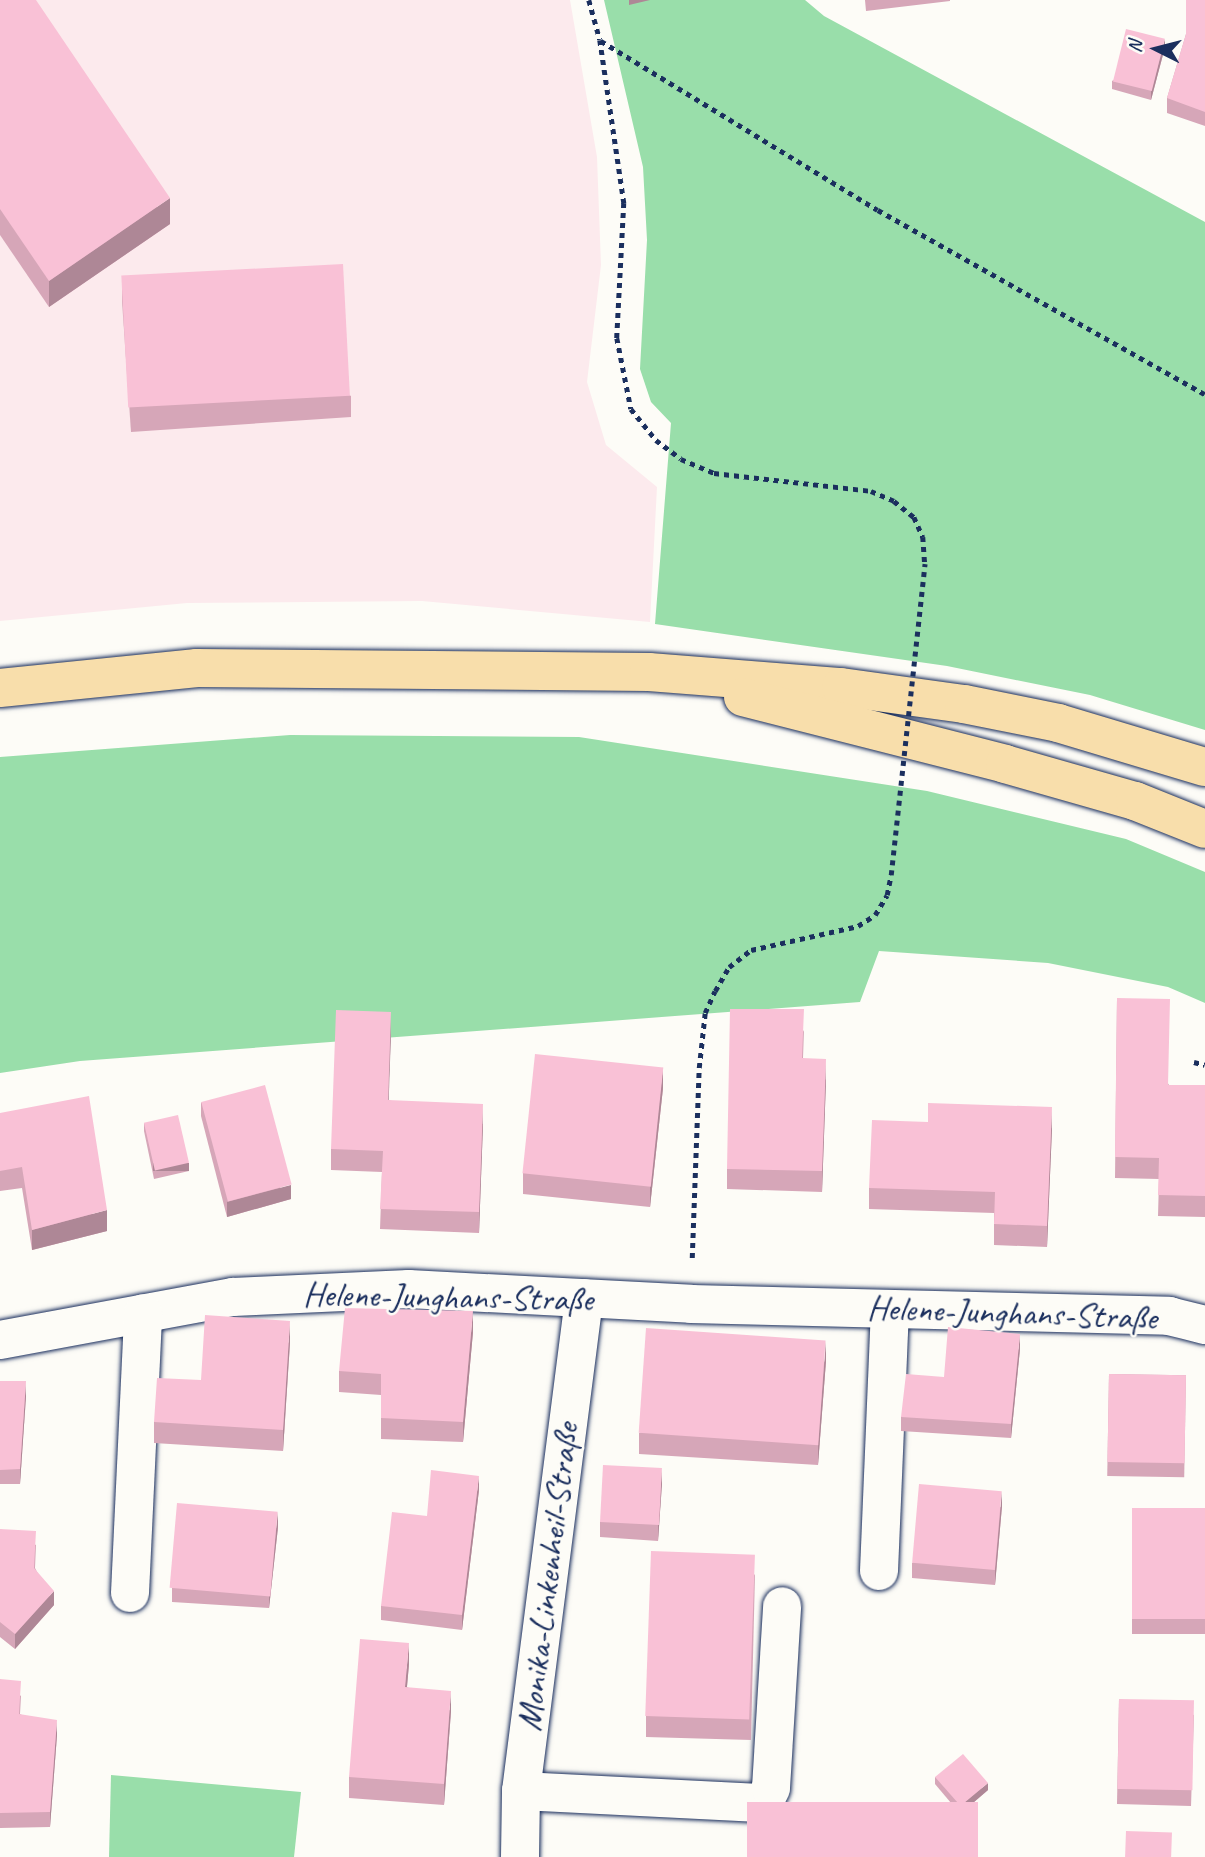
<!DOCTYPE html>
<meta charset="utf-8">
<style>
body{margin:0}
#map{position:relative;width:1205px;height:1857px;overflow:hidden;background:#fdfcf7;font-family:Caveat,sans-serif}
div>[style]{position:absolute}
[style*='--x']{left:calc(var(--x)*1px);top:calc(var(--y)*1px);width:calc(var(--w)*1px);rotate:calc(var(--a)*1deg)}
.built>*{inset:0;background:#fceaed}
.green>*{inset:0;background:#99deaa}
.path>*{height:4.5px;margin-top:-2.25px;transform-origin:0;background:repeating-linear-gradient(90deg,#1b2f5e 0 5px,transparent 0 10px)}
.roads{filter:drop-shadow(0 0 2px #1b2f5e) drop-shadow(0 0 2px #1b2f5e)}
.minor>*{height:38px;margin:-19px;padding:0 19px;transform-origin:19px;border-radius:19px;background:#fdfcf7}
.major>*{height:38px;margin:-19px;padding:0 19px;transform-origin:19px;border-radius:19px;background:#f8deab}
.path-bridge>*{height:4.5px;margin-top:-2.25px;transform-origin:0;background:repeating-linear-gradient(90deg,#1b2f5e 0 5px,transparent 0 10px)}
.wall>*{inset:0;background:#d6a6b8;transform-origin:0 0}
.shaded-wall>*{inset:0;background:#ae8796;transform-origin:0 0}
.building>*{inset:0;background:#f9c1d6;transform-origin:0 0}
span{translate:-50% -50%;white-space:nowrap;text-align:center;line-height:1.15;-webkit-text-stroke:5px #fdfcf7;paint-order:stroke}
.street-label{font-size:35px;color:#1b2f5e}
.north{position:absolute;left:1121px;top:14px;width:70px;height:70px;-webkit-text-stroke:5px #fdfcf7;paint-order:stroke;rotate:276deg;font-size:19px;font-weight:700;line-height:28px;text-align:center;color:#1b2f5e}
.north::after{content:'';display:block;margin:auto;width:24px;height:32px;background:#1b2f5e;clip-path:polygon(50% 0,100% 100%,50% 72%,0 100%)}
</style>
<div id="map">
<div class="built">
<i style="clip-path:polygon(0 0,570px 0,597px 157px,601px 265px,587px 382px,606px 445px,657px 487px,650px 622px,422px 601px,187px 603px,0 621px)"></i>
</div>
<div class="green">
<i style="clip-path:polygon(604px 0,805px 0,824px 16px,1205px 222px,1205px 730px,1090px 695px,947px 666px,655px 624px,671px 423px,651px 402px,640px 369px,647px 240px,643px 167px)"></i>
<i style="clip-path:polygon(290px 735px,579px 737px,927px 791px,1126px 839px,1205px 872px,1205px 1003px,1168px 987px,1048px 963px,879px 951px,860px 1002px,80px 1061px,0 1073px,0 757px)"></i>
<i style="clip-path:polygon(111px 1775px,301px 1792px,294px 1857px,109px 1857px)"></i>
</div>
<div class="path">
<i style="--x:589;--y:0;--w:41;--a:74.6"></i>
<i style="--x:600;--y:40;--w:165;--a:81.6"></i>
<i style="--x:624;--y:203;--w:135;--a:93"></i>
<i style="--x:617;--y:338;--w:72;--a:78.8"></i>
<i style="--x:631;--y:409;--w:40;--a:51"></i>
<i style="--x:656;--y:440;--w:31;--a:37"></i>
<i style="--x:681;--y:459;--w:36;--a:23"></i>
<i style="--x:714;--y:473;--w:158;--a:6.5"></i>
<i style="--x:871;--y:491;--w:25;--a:23"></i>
<i style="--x:894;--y:501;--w:26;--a:39"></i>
<i style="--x:914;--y:517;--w:22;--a:66"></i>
<i style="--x:923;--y:537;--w:27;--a:86"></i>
<i style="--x:601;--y:41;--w:324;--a:31.4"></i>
<i style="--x:878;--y:210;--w:375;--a:29.4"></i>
<i style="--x:1194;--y:1062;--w:11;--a:15"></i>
<i style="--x:692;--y:1258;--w:190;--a:-87.9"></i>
<i style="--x:699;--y:1068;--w:55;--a:-83.8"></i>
<i style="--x:705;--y:1013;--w:24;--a:-66"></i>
<i style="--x:715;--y:991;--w:28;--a:-60"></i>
<i style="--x:729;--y:967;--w:28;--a:-38"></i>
<i style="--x:751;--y:950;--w:110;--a:-12.6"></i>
<i style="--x:858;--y:926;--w:20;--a:-33"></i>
<i style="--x:875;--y:915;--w:23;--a:-59"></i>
<i style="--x:887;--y:895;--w:20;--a:-79"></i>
</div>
<div class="roads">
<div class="minor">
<i style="--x:0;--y:1340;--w:237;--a:-10.5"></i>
<i style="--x:233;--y:1297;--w:176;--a:-2.6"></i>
<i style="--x:409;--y:1289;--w:282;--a:3"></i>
<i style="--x:691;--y:1304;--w:478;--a:1.4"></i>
<i style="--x:1169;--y:1316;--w:37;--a:14"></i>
<i style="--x:879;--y:1571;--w:262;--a:-87.6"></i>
<i style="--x:130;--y:1593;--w:280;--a:-87.3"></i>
<i style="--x:521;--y:1791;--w:234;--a:2.9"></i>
<i style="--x:755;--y:1803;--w:12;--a:-20"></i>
<i style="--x:766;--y:1799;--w:12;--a:-66"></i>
<i style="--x:771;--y:1788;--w:182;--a:-86.5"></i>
<i style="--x:520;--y:1857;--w:66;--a:-89.1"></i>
<i style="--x:521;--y:1791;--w:497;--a:-82.7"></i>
</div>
<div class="major">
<i style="--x:0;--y:688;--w:198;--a:-5.8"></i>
<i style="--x:197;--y:668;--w:452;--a:0.5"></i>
<i style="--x:649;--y:672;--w:193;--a:4.5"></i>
<i style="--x:841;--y:687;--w:124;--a:7.9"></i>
<i style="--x:964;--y:704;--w:96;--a:11.4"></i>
<i style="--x:1058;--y:723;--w:153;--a:16.7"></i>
<i style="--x:743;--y:697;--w:270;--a:14.3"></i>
<i style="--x:1005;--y:764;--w:135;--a:15.9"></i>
<i style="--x:1135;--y:801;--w:75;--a:21.8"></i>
</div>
</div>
<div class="path-bridge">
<i style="--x:891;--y:875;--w:313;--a:-83.8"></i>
</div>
<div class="wall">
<i style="clip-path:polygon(0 0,170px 224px,49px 307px,0 235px)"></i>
<i style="clip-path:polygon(865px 0,950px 0,950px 1px,866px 11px)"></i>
<i style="clip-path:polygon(1205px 0,1205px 126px,1167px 113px,1167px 98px,1186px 34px)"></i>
<i style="clip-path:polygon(1165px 47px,1151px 100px,1112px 89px,1112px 81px)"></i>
<i style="clip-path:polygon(122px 280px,351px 396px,351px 417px,131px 432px,122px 301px)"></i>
<i style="clip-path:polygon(1117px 998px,1169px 1085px,1205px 1085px,1205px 1217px,1158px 1216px,1159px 1179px,1115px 1178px)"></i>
<i style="clip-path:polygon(804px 1030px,803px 1058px,826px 1080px,822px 1192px,727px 1189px,727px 1169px)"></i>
<i style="clip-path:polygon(391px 1033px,388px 1100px,483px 1124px,479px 1233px,380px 1229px,382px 1172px,331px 1170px,331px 1149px)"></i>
<i style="clip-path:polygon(663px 1088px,650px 1207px,523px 1194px,523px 1173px)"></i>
<i style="clip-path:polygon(201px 1102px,291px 1199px,227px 1217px,201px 1116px)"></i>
<i style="clip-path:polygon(0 1113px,107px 1231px,32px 1250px,22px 1188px,0 1191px)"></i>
<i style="clip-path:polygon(144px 1123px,189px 1171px,154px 1179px,144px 1131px)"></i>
<i style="clip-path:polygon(1052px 1128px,1047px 1247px,994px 1245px,994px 1213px,869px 1209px,869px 1188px)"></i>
<i style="clip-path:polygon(473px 1332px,463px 1442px,381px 1439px,381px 1395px,339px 1392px,339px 1371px)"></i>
<i style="clip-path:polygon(290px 1342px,283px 1451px,154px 1443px,154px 1422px,201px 1380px)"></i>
<i style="clip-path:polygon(1020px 1349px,1011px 1438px,901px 1431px,901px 1417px,944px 1377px)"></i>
<i style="clip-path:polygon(826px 1361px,818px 1465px,639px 1454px,639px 1433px)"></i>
<i style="left:1109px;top:1374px;width:77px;height:102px;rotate:1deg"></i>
<i style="clip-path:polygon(0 1381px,26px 1396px,20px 1484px,0 1484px)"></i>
<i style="clip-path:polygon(662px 1483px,658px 1541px,600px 1537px,600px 1522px)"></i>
<i style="clip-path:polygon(479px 1490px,462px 1630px,381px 1620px,381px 1606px,427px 1516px)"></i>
<i style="clip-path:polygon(1002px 1506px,995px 1585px,912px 1578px,912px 1563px)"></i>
<i style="left:1205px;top:1508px;width:126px;height:73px;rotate:90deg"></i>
<i style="clip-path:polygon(278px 1527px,269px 1608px,172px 1602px,172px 1588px)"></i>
<i style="clip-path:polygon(0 1529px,36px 1545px,35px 1568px,54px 1605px,15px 1649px,0 1637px)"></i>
<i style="clip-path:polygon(755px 1574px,751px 1740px,646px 1737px,646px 1716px)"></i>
<i style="clip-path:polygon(409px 1664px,407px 1687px,451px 1711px,444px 1805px,349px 1798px,349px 1777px)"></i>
<i style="clip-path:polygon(0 1679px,21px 1696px,20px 1714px,57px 1735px,50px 1827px,0 1828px)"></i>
<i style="clip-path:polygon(1119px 1699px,1194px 1715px,1191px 1806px,1117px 1804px)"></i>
<i style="clip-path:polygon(935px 1777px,988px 1790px,973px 1803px,951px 1803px,935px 1784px)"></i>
</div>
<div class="shaded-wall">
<i style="clip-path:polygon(629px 0,650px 0,629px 5px)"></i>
<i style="clip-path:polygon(1165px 39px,1165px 47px,1151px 100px,1151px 92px)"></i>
<i style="clip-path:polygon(170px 198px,170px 224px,49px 307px,49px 281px)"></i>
<i style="clip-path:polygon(391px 1012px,391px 1033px,388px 1121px,388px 1100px)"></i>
<i style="clip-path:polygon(826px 1059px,826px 1080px,822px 1192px,822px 1171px)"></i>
<i style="clip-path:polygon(663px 1067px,663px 1088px,650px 1207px,650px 1186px)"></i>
<i style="clip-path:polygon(483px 1104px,483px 1124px,479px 1233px,479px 1212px)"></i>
<i style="clip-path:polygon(1052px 1107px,1052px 1128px,1047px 1247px,1047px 1226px)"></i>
<i style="left:189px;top:1163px;width:8px;height:36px;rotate:90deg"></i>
<i style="clip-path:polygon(291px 1185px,291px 1199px,227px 1217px,227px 1202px)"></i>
<i style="clip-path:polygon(107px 1210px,107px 1231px,32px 1250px,32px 1230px)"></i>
<i style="clip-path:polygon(473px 1311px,473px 1332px,463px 1442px,463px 1422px)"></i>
<i style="clip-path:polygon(290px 1321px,290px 1342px,283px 1451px,283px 1430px)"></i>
<i style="clip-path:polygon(1020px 1334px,1020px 1349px,1011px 1438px,1011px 1424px)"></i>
<i style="clip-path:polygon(826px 1341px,826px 1361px,818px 1465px,818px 1444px)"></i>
<i style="clip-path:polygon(26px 1381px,26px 1396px,20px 1484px,20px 1469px)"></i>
<i style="clip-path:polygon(662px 1468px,662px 1483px,658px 1541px,658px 1526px)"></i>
<i style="clip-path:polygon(479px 1476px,479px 1490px,462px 1630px,462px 1615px)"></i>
<i style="clip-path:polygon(1002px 1491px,1002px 1506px,995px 1585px,995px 1571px)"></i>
<i style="clip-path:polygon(278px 1512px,278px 1527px,269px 1608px,269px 1593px)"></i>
<i style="clip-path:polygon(54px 1591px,54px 1605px,15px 1649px,15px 1634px)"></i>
<i style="clip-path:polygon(409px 1643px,409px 1664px,405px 1708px,405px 1687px)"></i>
<i style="clip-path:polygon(451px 1691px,451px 1711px,444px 1805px,444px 1784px)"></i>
<i style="clip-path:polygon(57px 1720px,57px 1735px,50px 1827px,50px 1812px)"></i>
<i style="clip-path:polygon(988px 1783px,988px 1790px,960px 1814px,960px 1806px)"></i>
</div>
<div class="building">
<i style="clip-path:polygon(0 0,36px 0,170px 198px,49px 281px,0 209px)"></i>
<i style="clip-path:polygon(1186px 0,1205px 0,1205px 112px,1167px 98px,1186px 34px)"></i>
<i style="left:1126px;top:29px;width:40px;height:54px;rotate:14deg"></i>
<i style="left:343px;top:264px;width:132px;height:222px;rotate:87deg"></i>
<i style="clip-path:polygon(1117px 998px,1170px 999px,1168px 1085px,1205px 1085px,1205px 1196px,1158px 1195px,1159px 1158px,1115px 1157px)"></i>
<i style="clip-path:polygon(730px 1009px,804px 1009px,802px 1058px,826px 1059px,822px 1171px,727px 1169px)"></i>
<i style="clip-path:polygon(336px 1010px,391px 1012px,388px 1100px,483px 1104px,479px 1212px,380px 1209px,383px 1151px,331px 1149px)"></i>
<i style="left:535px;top:1054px;width:129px;height:120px;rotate:6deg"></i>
<i style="left:265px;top:1085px;width:103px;height:66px;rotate:75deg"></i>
<i style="clip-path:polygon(89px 1096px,107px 1210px,32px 1230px,22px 1167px,0 1171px,0 1113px)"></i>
<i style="clip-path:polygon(928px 1103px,1052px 1107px,1047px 1226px,994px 1224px,995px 1192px,869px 1188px,872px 1120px,928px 1122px)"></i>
<i style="left:178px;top:1115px;width:49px;height:35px;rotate:77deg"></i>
<i style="clip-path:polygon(345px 1308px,473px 1311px,463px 1422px,381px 1418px,381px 1374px,339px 1371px)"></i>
<i style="clip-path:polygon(205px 1315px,290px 1321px,283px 1430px,154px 1422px,157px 1378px,201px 1380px)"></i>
<i style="clip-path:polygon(948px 1327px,1020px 1334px,1011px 1424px,901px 1417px,906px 1374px,944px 1377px)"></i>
<i style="left:646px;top:1328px;width:180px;height:105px;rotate:4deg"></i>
<i style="left:1109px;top:1374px;width:77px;height:88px;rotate:1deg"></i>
<i style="clip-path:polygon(0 1381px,26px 1381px,20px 1469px,0 1470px)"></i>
<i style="left:603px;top:1465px;width:59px;height:57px;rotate:3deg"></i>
<i style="clip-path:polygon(431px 1470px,479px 1476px,462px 1615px,381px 1606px,392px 1512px,427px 1516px)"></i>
<i style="left:919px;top:1484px;width:83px;height:79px;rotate:5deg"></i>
<i style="left:177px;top:1503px;width:101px;height:85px;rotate:5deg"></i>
<i style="left:1205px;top:1508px;width:111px;height:73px;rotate:90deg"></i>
<i style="clip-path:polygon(0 1529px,36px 1531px,34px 1568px,54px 1591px,15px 1634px,0 1622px)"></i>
<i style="left:651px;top:1551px;width:104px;height:165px;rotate:2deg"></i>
<i style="clip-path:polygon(360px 1639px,409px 1643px,405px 1687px,451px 1691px,444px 1784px,349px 1777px)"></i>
<i style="clip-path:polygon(0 1679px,21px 1681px,19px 1714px,57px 1720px,50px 1812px,0 1813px)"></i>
<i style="left:1119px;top:1699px;width:75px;height:90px;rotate:1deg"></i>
<i style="clip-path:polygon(963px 1754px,988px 1783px,964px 1803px,958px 1803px,935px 1777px)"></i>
<i style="left:747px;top:1802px;width:231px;height:55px"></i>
<i style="left:1126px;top:1831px;width:46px;height:26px;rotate:2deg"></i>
</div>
<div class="street-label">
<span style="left:448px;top:1297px;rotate:1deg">Helene-Junghans-Straße</span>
<span style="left:1012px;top:1313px;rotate:2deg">Helene-Junghans-Straße</span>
<span style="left:548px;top:1577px;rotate:-83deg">Monika-Linkenheil-Straße</span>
</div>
<div class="north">N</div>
</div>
